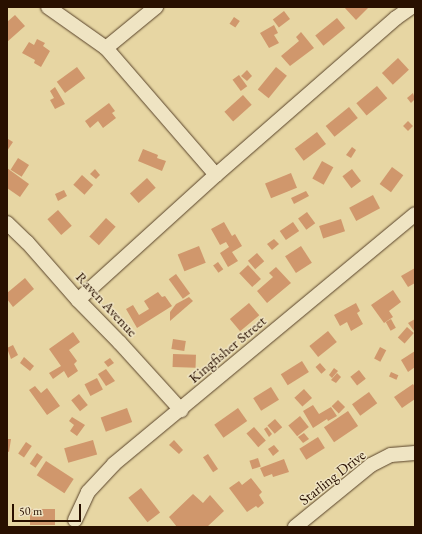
<!DOCTYPE html>
<style>
body{margin:0}
#map{position:relative;width:422px;height:534px;overflow:hidden;background:#e7d6a3;font-family:"EB Garamond",serif}
div>[style]{position:absolute}
[style*='--x']{left:calc(var(--x)*1px);top:calc(var(--y)*1px);width:calc(var(--w)*1px);rotate:calc(var(--a)*1deg)}
.building>*{inset:0;background:#d0976c;transform-origin:0 0}
.roads{filter:drop-shadow(0 0 1px #584229) drop-shadow(0 0 1px #584229)}
.minor>*{height:14px;margin:-7px;padding:0 7px;transform-origin:7px;border-radius:7px;background:#efe4c3}
span{translate:-50% -50%;white-space:nowrap;text-align:center;line-height:1.15;-webkit-text-stroke:3px #efe4c3;paint-order:stroke}
.street-label{font-size:15px;color:#291000}
.frame{position:absolute;inset:0;border:8px solid #291000;pointer-events:none}
.scale{position:absolute;left:12px;top:504px;width:69px;height:18px;box-sizing:border-box;border:2px solid #291000;border-top:0;padding-left:5px;font-size:12px;line-height:14px;white-space:nowrap;color:#291000;-webkit-text-stroke:3px #efe4c3;paint-order:stroke}
</style>
<div id="map">
<div class="building">
<i style="clip-path:polygon(344px 7px,369px 7px,356px 20px)"></i>
<i style="left:284px;top:11px;width:10px;height:14px;rotate:53deg"></i>
<i style="clip-path:polygon(15px 15px,25px 26px,7px 42px,7px 22px)"></i>
<i style="left:234px;top:17px;width:7px;height:8px;rotate:34deg"></i>
<i style="left:337px;top:18px;width:13px;height:28px;rotate:51deg"></i>
<i style="clip-path:polygon(274px 25px,278px 33px,274px 35px,279px 43px,269px 48px,260px 33px)"></i>
<i style="clip-path:polygon(301px 32px,314px 48px,290px 66px,281px 56px,299px 41px,296px 37px)"></i>
<i style="clip-path:polygon(37px 39px,45px 43px,43px 46px,50px 51px,41px 67px,34px 63px,35px 60px,22px 53px,29px 42px,34px 45px)"></i>
<i style="left:398px;top:58px;width:16px;height:22px;rotate:47deg"></i>
<i style="left:77px;top:67px;width:14px;height:25px;rotate:54deg"></i>
<i style="left:276px;top:67px;width:14px;height:29px;rotate:39deg"></i>
<i style="clip-path:polygon(247px 70px,252px 76px,247px 81px,241px 76px)"></i>
<i style="left:239px;top:75px;width:14px;height:8px;rotate:54deg"></i>
<i style="left:377px;top:86px;width:16px;height:27px;rotate:50deg"></i>
<i style="clip-path:polygon(55px 87px,65px 104px,55px 109px,50px 100px,54px 98px,50px 91px)"></i>
<i style="clip-path:polygon(413px 93px,415px 99px,411px 103px,407px 98px)"></i>
<i style="left:243px;top:95px;width:13px;height:25px;rotate:48deg"></i>
<i style="clip-path:polygon(109px 103px,115px 111px,112px 113px,116px 118px,103px 128px,98px 121px,90px 128px,85px 121px)"></i>
<i style="left:349px;top:107px;width:14px;height:30px;rotate:51deg"></i>
<i style="left:408px;top:121px;width:7px;height:7px;rotate:45deg"></i>
<i style="left:317px;top:132px;width:15px;height:28px;rotate:53deg"></i>
<i style="clip-path:polygon(8px 139px,13px 142px,7px 151px,7px 141px)"></i>
<i style="clip-path:polygon(352px 147px,356px 150px,351px 158px,346px 155px)"></i>
<i style="clip-path:polygon(143px 149px,158px 155px,157px 158px,166px 161px,162px 171px,138px 161px)"></i>
<i style="left:18px;top:158px;width:13px;height:14px;rotate:32deg"></i>
<i style="left:322px;top:161px;width:13px;height:20px;rotate:29deg"></i>
<i style="left:392px;top:167px;width:14px;height:21px;rotate:36deg"></i>
<i style="clip-path:polygon(7px 168px,29px 184px,20px 197px,7px 188px)"></i>
<i style="clip-path:polygon(95px 169px,100px 175px,96px 179px,90px 174px)"></i>
<i style="left:352px;top:169px;width:15px;height:12px;rotate:53deg"></i>
<i style="left:291px;top:173px;width:16px;height:28px;rotate:68deg"></i>
<i style="left:82px;top:175px;width:15px;height:13px;rotate:42deg"></i>
<i style="left:147px;top:178px;width:13px;height:23px;rotate:48deg"></i>
<i style="clip-path:polygon(64px 190px,67px 196px,58px 201px,55px 194px)"></i>
<i style="clip-path:polygon(306px 191px,309px 196px,294px 204px,291px 198px)"></i>
<i style="left:373px;top:195px;width:15px;height:27px;rotate:62deg"></i>
<i style="left:58px;top:210px;width:21px;height:14px;rotate:49deg"></i>
<i style="left:307px;top:212px;width:14px;height:11px;rotate:54deg"></i>
<i style="left:106px;top:218px;width:13px;height:25px;rotate:42deg"></i>
<i style="left:341px;top:219px;width:13px;height:23px;rotate:72deg"></i>
<i style="clip-path:polygon(224px 222px,232px 236px,235px 234px,242px 246px,232px 252px,238px 261px,228px 267px,220px 253px,229px 247px,226px 242px,220px 245px,211px 229px)"></i>
<i style="left:293px;top:222px;width:11px;height:16px;rotate:56deg"></i>
<i style="clip-path:polygon(274px 239px,279px 244px,272px 250px,267px 244px)"></i>
<i style="left:199px;top:246px;width:18px;height:23px;rotate:68deg"></i>
<i style="left:301px;top:246px;width:20px;height:19px;rotate:57deg"></i>
<i style="left:257px;top:253px;width:11px;height:12px;rotate:49deg"></i>
<i style="left:218px;top:262px;width:9px;height:6px;rotate:54deg"></i>
<i style="left:248px;top:265px;width:19px;height:12px;rotate:47deg"></i>
<i style="clip-path:polygon(276px 267px,291px 283px,267px 303px,257px 291px,273px 277px,269px 273px)"></i>
<i style="clip-path:polygon(415px 268px,415px 283px,408px 287px,401px 276px)"></i>
<i style="left:176px;top:274px;width:24px;height:9px;rotate:54deg"></i>
<i style="clip-path:polygon(25px 278px,34px 289px,13px 307px,7px 299px,7px 293px)"></i>
<i style="clip-path:polygon(393px 290px,401px 302px,389px 311px,393px 317px,384px 323px,371px 305px)"></i>
<i style="clip-path:polygon(158px 292px,162px 297px,165px 296px,172px 306px,137px 328px,126px 309px,133px 305px,139px 315px,149px 309px,144px 301px)"></i>
<i style="clip-path:polygon(189px 297px,193px 301px,170px 321px,170px 312px,176px 304px)"></i>
<i style="left:249px;top:303px;width:16px;height:25px;rotate:50deg"></i>
<i style="clip-path:polygon(356px 303px,360px 311px,357px 313px,363px 324px,351px 331px,347px 322px,340px 326px,334px 315px)"></i>
<i style="left:391px;top:319px;width:10px;height:6px;rotate:61deg"></i>
<i style="clip-path:polygon(415px 319px,415px 330px,414px 331px,408px 323px)"></i>
<i style="left:407px;top:327px;width:9px;height:14px;rotate:41deg"></i>
<i style="left:328px;top:331px;width:14px;height:24px;rotate:51deg"></i>
<i style="clip-path:polygon(73px 332px,80px 342px,69px 350px,77px 361px,74px 364px,78px 371px,68px 378px,64px 371px,53px 379px,49px 373px,61px 366px,49px 349px)"></i>
<i style="left:173px;top:339px;width:13px;height:10px;rotate:9deg"></i>
<i style="clip-path:polygon(13px 345px,18px 355px,11px 359px,7px 348px)"></i>
<i style="left:380px;top:347px;width:7px;height:13px;rotate:27deg"></i>
<i style="clip-path:polygon(415px 351px,415px 367px,408px 372px,401px 360px)"></i>
<i style="left:173px;top:354px;width:23px;height:13px;rotate:2deg"></i>
<i style="clip-path:polygon(24px 357px,34px 366px,30px 371px,20px 363px)"></i>
<i style="clip-path:polygon(110px 358px,114px 363px,108px 367px,104px 362px)"></i>
<i style="left:302px;top:361px;width:13px;height:25px;rotate:58deg"></i>
<i style="left:320px;top:363px;width:9px;height:6px;rotate:49deg"></i>
<i style="clip-path:polygon(334px 368px,338px 371px,332px 378px,329px 375px)"></i>
<i style="clip-path:polygon(106px 369px,115px 381px,106px 386px,98px 374px)"></i>
<i style="left:359px;top:370px;width:11px;height:11px;rotate:52deg"></i>
<i style="left:391px;top:372px;width:8px;height:5px;rotate:23deg"></i>
<i style="clip-path:polygon(337px 373px,341px 377px,336px 383px,331px 380px)"></i>
<i style="left:97px;top:378px;width:13px;height:14px;rotate:63deg"></i>
<i style="clip-path:polygon(413px 384px,415px 387px,415px 399px,402px 408px,394px 397px)"></i>
<i style="clip-path:polygon(35px 386px,41px 393px,47px 388px,60px 406px,47px 415px,29px 390px)"></i>
<i style="left:271px;top:387px;width:15px;height:21px;rotate:58deg"></i>
<i style="left:304px;top:389px;width:12px;height:13px;rotate:48deg"></i>
<i style="left:369px;top:392px;width:14px;height:21px;rotate:54deg"></i>
<i style="left:79px;top:394px;width:14px;height:10px;rotate:51deg"></i>
<i style="left:338px;top:400px;width:10px;height:9px;rotate:45deg"></i>
<i style="clip-path:polygon(313px 405px,319px 414px,331px 407px,337px 416px,328px 421px,327px 419px,313px 428px,303px 411px)"></i>
<i style="left:127px;top:408px;width:15px;height:28px;rotate:70deg"></i>
<i style="left:238px;top:408px;width:16px;height:29px;rotate:55deg"></i>
<i style="left:348px;top:411px;width:18px;height:29px;rotate:56deg"></i>
<i style="left:300px;top:416px;width:14px;height:15px;rotate:51deg"></i>
<i style="clip-path:polygon(72px 417px,85px 425px,77px 436px,70px 431px,74px 425px,69px 421px)"></i>
<i style="left:275px;top:419px;width:11px;height:10px;rotate:49deg"></i>
<i style="left:254px;top:427px;width:18px;height:10px;rotate:49deg"></i>
<i style="clip-path:polygon(267px 427px,272px 434px,269px 437px,264px 429px)"></i>
<i style="clip-path:polygon(304px 433px,309px 439px,303px 443px,298px 437px)"></i>
<i style="left:318px;top:437px;width:13px;height:22px;rotate:58deg"></i>
<i style="clip-path:polygon(7px 439px,11px 439px,9px 452px,7px 451px)"></i>
<i style="left:93px;top:440px;width:15px;height:30px;rotate:74deg"></i>
<i style="clip-path:polygon(174px 440px,183px 450px,179px 454px,169px 445px)"></i>
<i style="left:26px;top:442px;width:7px;height:14px;rotate:34deg"></i>
<i style="clip-path:polygon(274px 445px,279px 451px,273px 456px,268px 449px)"></i>
<i style="left:37px;top:453px;width:7px;height:13px;rotate:34deg"></i>
<i style="left:208px;top:454px;width:18px;height:6px;rotate:56deg"></i>
<i style="left:258px;top:458px;width:9px;height:9px;rotate:72deg"></i>
<i style="clip-path:polygon(284px 459px,289px 472px,273px 477px,272px 474px,264px 477px,260px 468px)"></i>
<i style="left:46px;top:461px;width:33px;height:17px;rotate:33deg"></i>
<i style="clip-path:polygon(251px 478px,262px 492px,259px 495px,264px 503px,258px 508px,256px 506px,247px 512px,229px 488px,239px 481px,242px 485px)"></i>
<i style="left:141px;top:488px;width:31px;height:16px;rotate:52deg"></i>
<i style="clip-path:polygon(193px 494px,203px 503px,210px 495px,224px 511px,207px 527px,177px 527px,169px 517px)"></i>
<i style="left:30px;top:509px;width:25px;height:16px"></i>
</div>
<div class="roads">
<div class="minor">
<i style="--x:48;--y:7;--w:71;--a:35.3"></i>
<i style="--x:106;--y:48;--w:168;--a:49.1"></i>
<i style="--x:106;--y:48;--w:65;--a:-39.4"></i>
<i style="--x:7;--y:223;--w:28;--a:44"></i>
<i style="--x:27;--y:242;--w:77;--a:48.7"></i>
<i style="--x:78;--y:300;--w:60;--a:45.7"></i>
<i style="--x:120;--y:343;--w:91;--a:47.7"></i>
<i style="--x:78;--y:300;--w:186;--a:-42.2"></i>
<i style="--x:216;--y:175;--w:239;--a:-41.1"></i>
<i style="--x:396;--y:18;--w:19;--a:-35"></i>
<i style="--x:75;--y:520;--w:31;--a:-65"></i>
<i style="--x:88;--y:492;--w:38;--a:-47"></i>
<i style="--x:114;--y:464;--w:391;--a:-39.7"></i>
<i style="--x:295;--y:527;--w:98;--a:-39.2"></i>
<i style="--x:371;--y:465;--w:22;--a:-27"></i>
<i style="--x:391;--y:455;--w:24;--a:-5"></i>
</div>
</div>
<div class="street-label">
<span style="left:107px;top:304px;rotate:47deg">Raven Avenue</span>
<span style="left:227px;top:349px;rotate:-40deg">Kingfisher Street</span>
<span style="left:332px;top:477px;rotate:-38deg">Starling Drive</span>
</div>
<div class="frame"></div>
<div class="scale">50 m</div>
</div>
